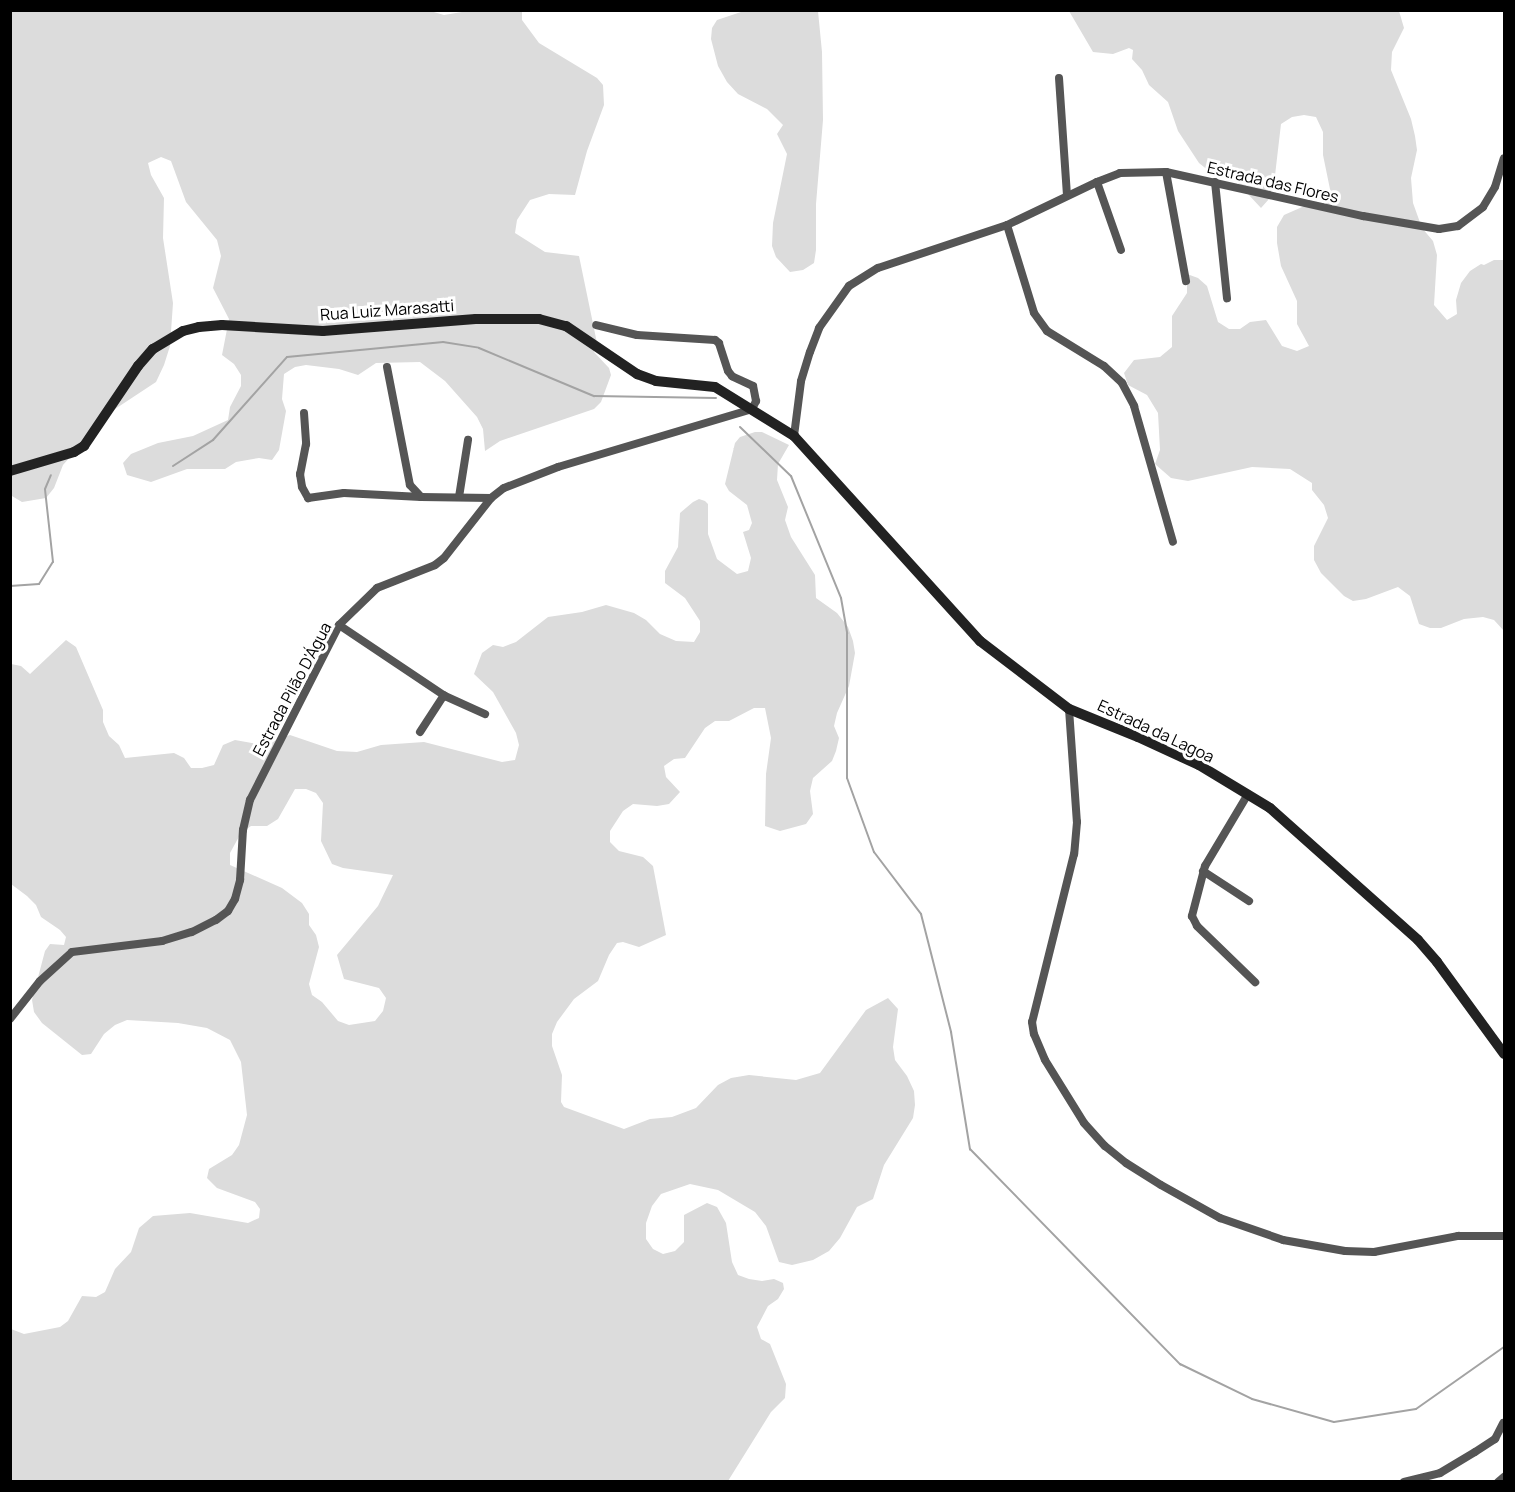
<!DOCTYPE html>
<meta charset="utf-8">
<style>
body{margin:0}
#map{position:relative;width:1515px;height:1492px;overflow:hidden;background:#fff;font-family:Manrope,sans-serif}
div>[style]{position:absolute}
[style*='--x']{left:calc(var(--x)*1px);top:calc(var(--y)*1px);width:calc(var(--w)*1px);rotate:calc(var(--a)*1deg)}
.green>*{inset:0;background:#dcdcdc}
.stream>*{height:2px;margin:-1px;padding:0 1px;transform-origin:1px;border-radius:1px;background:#a3a3a3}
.street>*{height:8px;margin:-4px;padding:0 4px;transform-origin:4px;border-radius:4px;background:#555}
.secondary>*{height:10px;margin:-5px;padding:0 5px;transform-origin:5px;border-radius:5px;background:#222}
span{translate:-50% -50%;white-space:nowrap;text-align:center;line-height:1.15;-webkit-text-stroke:6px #fff;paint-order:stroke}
.street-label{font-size:16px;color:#000}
.frame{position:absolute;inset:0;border:12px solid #000;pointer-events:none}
</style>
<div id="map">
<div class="green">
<i style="clip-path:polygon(427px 10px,444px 15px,468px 11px,522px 11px,522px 20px,539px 43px,597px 78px,603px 85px,604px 105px,587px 151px,575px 195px,549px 194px,530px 200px,517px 220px,515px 233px,545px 252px,579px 256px,597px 343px,594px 352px,609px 368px,611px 375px,601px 402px,594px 409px,500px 441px,485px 451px,483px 429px,477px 417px,445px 381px,420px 362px,376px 363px,358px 375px,339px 369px,306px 365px,295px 367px,284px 374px,282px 399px,286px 411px,279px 450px,272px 460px,259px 458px,236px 462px,225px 469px,187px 469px,151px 482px,127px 475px,123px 463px,131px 454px,158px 443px,193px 436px,228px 420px,230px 407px,241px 386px,241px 375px,234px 364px,222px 355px,229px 319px,213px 288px,221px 256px,217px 240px,186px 202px,171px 161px,161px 157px,148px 163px,151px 175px,164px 198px,163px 238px,173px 303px,170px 346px,164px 365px,156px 382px,109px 413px,63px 465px,54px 488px,46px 498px,22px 502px,12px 496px,11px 11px)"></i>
<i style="clip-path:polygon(744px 11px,818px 11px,822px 52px,823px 120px,816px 204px,816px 250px,814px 263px,803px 270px,790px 272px,776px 257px,772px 246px,773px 223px,787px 154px,777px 134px,783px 125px,767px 109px,738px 94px,727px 82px,718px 66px,711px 39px,712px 28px,717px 20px)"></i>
<i style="clip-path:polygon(1069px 11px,1399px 11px,1404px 28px,1392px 52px,1391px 70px,1411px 119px,1415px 136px,1417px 150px,1411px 178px,1413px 203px,1422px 228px,1433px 241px,1437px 255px,1434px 305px,1447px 320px,1457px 314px,1456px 300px,1461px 283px,1470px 271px,1481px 264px,1484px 265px,1494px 260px,1504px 260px,1504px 631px,1494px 620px,1483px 617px,1464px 619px,1441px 628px,1430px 628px,1419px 624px,1410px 596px,1398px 587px,1366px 599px,1353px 601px,1344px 596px,1321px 573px,1314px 560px,1314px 546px,1328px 518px,1324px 505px,1312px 490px,1312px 483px,1290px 469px,1252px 467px,1188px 481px,1171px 478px,1155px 464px,1160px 450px,1158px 413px,1147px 395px,1128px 385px,1124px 373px,1134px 360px,1160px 357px,1172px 347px,1172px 316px,1187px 293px,1187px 274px,1198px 278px,1207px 286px,1218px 322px,1229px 329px,1240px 329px,1250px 322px,1266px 320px,1282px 346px,1297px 351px,1309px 346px,1297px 324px,1297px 301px,1281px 266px,1277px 243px,1277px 227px,1284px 215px,1309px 204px,1320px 204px,1332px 199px,1323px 155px,1323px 132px,1316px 117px,1304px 115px,1292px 117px,1281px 124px,1274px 184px,1269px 199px,1261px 208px,1233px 178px,1209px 171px,1199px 163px,1178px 131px,1168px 102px,1149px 85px,1142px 70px,1132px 59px,1133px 50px,1129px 48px,1113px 54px,1093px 52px)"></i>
<i style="clip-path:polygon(evenodd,755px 432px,762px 432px,789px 445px,778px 464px,777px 480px,788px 507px,785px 520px,791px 537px,815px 575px,816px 598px,837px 613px,848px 627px,853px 641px,855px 653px,849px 686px,837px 713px,834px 726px,839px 738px,836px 751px,832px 761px,813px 778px,810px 791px,813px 814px,806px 824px,780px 831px,765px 826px,766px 774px,771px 738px,765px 708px,754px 708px,729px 721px,715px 721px,705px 728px,685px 758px,674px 759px,664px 766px,666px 777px,680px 792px,669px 804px,657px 806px,633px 804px,623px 811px,610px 831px,610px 842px,619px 851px,643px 857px,653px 866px,666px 935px,639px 947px,623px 942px,617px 943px,609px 955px,598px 981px,574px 999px,557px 1022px,552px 1034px,552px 1046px,562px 1075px,561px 1102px,564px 1107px,624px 1129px,650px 1119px,672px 1117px,696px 1108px,718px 1085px,731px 1078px,749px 1075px,796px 1080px,820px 1073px,866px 1010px,888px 998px,898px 1009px,893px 1047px,895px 1060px,907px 1076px,914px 1091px,915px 1105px,913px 1118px,884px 1165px,873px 1199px,857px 1207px,840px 1238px,829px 1251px,813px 1260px,792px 1265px,779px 1262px,766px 1226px,755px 1212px,718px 1190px,690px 1184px,661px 1194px,652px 1206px,646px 1223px,646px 1239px,653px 1249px,663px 1254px,675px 1251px,684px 1242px,684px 1215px,707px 1203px,717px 1207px,726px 1223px,732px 1262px,738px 1275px,749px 1279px,762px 1281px,774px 1279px,783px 1283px,784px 1289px,778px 1299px,768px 1306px,757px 1327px,761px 1339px,770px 1344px,786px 1384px,785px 1398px,771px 1412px,728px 1481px,11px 1481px,11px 1329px,24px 1334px,60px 1327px,68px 1321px,82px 1296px,96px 1297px,105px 1292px,115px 1269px,131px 1252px,139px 1228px,153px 1216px,190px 1213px,248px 1223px,259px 1218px,260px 1209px,255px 1202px,217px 1188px,207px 1178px,209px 1169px,232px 1155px,239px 1145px,247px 1115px,241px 1062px,230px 1040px,207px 1028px,178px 1023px,127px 1020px,115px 1025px,104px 1034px,91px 1054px,82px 1055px,42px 1023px,34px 1012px,32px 1000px,45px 951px,50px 944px,64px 945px,66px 937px,60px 930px,41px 917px,36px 905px,27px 896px,11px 884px,11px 664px,21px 666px,30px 674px,66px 640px,76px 647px,103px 710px,103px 722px,109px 736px,119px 745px,125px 758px,174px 753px,184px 758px,191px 768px,202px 768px,214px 765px,223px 745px,235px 740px,263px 745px,290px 735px,337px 751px,357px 752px,381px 745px,424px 742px,502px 762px,515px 760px,519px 745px,516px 733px,493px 692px,474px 674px,482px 653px,493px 645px,503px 647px,516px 642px,548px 617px,582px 612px,606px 605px,634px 613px,646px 620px,660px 634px,676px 641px,694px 642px,700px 632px,700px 621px,685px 598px,665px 583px,665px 571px,678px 547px,680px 513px,693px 502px,699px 499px,705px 501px,708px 504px,708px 534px,717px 559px,737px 574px,748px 571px,751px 558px,743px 532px,749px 530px,752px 523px,747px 505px,729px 491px,725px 484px,735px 443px,740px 437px,755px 432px,295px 789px,306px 789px,316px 793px,323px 803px,321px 841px,332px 864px,343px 868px,393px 875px,378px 906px,337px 955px,344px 979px,379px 988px,386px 998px,383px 1011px,375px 1021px,349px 1025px,338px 1021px,322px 1002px,312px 995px,309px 984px,319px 947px,316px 935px,309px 925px,309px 914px,302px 903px,282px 888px,230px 865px,230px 853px,241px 833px,251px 826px,267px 826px,278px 819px,295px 789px)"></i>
</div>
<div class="stream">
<i style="--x:740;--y:427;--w:71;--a:43.9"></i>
<i style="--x:791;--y:476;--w:132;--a:67.7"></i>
<i style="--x:841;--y:598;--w:36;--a:80"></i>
<i style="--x:847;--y:633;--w:145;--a:90"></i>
<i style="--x:847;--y:778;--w:79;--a:70"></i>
<i style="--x:874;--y:852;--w:78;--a:52.8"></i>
<i style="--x:921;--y:914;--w:122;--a:75.7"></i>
<i style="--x:951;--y:1032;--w:119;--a:80.8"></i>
<i style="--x:970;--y:1149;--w:301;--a:45.7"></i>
<i style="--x:1180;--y:1364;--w:80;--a:25.9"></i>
<i style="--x:1252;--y:1399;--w:85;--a:15.7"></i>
<i style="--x:1334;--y:1422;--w:83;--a:-9"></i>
<i style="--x:1416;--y:1409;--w:108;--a:-35.2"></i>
<i style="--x:173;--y:466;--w:48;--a:-33"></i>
<i style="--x:213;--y:440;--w:111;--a:-48.3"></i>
<i style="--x:287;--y:357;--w:157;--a:-5.5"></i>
<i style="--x:443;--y:342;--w:36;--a:9"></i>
<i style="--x:479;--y:348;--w:125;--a:22.7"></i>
<i style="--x:594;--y:396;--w:122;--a:0.9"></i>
<i style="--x:10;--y:586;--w:29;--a:-4"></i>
<i style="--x:39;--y:584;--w:26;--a:-58"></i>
<i style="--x:53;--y:562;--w:73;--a:-96.3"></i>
<i style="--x:45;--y:489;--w:15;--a:-67"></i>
</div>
<div class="street">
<i style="--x:1059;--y:78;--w:117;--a:86.1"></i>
<i style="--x:1166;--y:172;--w:111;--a:79.6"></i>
<i style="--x:1097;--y:182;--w:72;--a:70.6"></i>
<i style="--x:1215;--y:182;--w:117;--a:84.1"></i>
<i style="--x:1007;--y:225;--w:92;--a:72.9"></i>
<i style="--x:1034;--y:313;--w:22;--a:54"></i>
<i style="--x:1047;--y:331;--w:67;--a:31.6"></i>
<i style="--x:1104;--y:366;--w:25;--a:43"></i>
<i style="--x:1122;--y:383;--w:26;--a:62"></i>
<i style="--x:1134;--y:406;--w:141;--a:74"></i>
<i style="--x:387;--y:367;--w:120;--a:79"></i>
<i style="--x:410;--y:485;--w:16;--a:47"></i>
<i style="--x:421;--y:497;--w:70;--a:0.8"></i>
<i style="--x:304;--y:413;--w:31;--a:86"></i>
<i style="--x:306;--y:444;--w:31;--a:101"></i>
<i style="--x:300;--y:474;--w:13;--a:81"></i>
<i style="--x:302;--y:487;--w:13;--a:61"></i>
<i style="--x:308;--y:498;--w:36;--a:-8"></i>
<i style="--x:344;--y:493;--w:77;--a:3"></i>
<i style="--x:794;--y:436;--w:55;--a:-82.7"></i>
<i style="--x:801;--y:381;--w:30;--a:-73"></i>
<i style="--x:810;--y:352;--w:26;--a:-69"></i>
<i style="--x:819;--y:328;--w:52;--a:-54.5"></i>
<i style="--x:849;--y:286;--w:34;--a:-32"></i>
<i style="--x:878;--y:268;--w:136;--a:-18.4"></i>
<i style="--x:1007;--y:225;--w:100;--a:-25.5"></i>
<i style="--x:1097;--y:182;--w:25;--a:-21"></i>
<i style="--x:1120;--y:173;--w:46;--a:-1.2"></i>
<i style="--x:1166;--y:172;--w:202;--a:12.6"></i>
<i style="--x:1363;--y:216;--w:77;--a:9.7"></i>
<i style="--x:1439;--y:229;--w:19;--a:-9"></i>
<i style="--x:1458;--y:226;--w:31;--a:-37"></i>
<i style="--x:1483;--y:207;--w:23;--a:-59"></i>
<i style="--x:1495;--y:187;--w:30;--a:-73"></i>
<i style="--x:459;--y:497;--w:58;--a:-81"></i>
<i style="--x:339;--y:625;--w:128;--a:33.8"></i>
<i style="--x:445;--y:696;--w:44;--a:24.2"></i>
<i style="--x:1069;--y:709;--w:113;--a:86"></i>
<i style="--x:1077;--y:822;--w:32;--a:95"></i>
<i style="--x:1074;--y:854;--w:173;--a:104"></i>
<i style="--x:1032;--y:1022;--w:12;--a:81"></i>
<i style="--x:1034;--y:1034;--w:28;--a:67"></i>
<i style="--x:1045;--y:1060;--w:74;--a:58.2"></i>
<i style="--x:1084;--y:1123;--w:31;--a:48"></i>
<i style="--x:1105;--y:1146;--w:27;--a:39"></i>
<i style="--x:1126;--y:1163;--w:41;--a:32.2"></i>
<i style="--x:1161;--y:1185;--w:68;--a:29.2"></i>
<i style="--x:1220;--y:1218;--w:67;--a:19.2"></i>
<i style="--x:1283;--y:1240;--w:63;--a:10.1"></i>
<i style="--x:1345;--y:1251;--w:29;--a:2"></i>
<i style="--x:1374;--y:1252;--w:86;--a:-10.8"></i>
<i style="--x:1458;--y:1236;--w:46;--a:0"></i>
<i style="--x:420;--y:732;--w:44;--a:-57"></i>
<i style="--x:1248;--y:794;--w:84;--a:120.8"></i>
<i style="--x:1205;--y:866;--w:52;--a:104.6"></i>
<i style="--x:1192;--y:916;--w:11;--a:63"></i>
<i style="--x:1197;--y:926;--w:81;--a:44"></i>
<i style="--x:1203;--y:871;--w:55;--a:33.1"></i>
<i style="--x:10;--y:1019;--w:48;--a:-51.7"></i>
<i style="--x:40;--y:981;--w:43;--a:-42.2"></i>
<i style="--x:72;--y:952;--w:91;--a:-7"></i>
<i style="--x:162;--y:941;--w:31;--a:-17"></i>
<i style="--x:192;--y:932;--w:27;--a:-27"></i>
<i style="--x:216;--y:920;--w:15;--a:-37"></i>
<i style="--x:228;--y:911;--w:14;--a:-60"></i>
<i style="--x:235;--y:899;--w:20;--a:-75"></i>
<i style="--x:240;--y:880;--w:50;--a:-86.6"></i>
<i style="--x:243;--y:830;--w:31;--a:-77"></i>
<i style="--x:250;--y:800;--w:196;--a:-63"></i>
<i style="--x:339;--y:625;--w:53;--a:-44.2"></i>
<i style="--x:377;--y:588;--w:62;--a:-21.6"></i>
<i style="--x:435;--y:565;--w:11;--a:-38"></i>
<i style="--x:444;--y:558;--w:76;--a:-51.9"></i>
<i style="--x:491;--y:498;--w:16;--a:-38"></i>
<i style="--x:504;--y:488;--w:58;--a:-21.3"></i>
<i style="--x:558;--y:467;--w:202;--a:-16.6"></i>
<i style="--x:752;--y:409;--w:9;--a:-63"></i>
<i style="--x:756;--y:401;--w:15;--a:-101"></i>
<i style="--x:753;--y:386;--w:23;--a:-155"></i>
<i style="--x:732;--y:376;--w:6;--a:-129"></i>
<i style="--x:728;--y:371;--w:29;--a:-108"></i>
<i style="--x:719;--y:343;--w:5;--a:-143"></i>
<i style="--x:715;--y:340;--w:78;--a:-176.3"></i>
<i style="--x:637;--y:335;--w:42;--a:-166.3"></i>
<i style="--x:1404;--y:1482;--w:37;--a:-14"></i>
<i style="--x:1440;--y:1473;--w:41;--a:-31"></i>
<i style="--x:1475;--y:1452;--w:24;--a:-33"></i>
<i style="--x:1495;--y:1439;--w:18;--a:-63"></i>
<i style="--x:1498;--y:1482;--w:8;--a:-40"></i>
</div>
<div class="secondary">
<i style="--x:10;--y:471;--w:67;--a:-16.5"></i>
<i style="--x:74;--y:452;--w:12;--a:-31"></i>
<i style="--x:84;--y:446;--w:97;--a:-56"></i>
<i style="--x:138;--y:366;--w:23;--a:-49"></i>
<i style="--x:153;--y:349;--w:35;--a:-31"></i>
<i style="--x:183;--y:331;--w:16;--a:-14"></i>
<i style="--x:199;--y:327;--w:23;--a:-5"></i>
<i style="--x:222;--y:325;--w:101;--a:3.4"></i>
<i style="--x:323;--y:331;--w:153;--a:-4.5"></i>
<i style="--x:476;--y:319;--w:63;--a:0"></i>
<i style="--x:539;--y:319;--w:28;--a:15"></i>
<i style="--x:566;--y:326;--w:86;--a:34.1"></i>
<i style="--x:637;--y:374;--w:20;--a:20"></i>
<i style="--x:656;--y:381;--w:59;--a:5.8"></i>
<i style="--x:715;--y:387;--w:93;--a:31.8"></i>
<i style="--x:794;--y:436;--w:277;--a:47.8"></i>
<i style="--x:980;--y:641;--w:112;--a:37.4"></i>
<i style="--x:1069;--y:709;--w:74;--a:22.1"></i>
<i style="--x:1138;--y:737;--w:67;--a:24.7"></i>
<i style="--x:1199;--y:765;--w:83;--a:31.2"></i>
<i style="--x:1270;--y:808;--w:198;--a:41.7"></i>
<i style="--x:1418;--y:940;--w:29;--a:49"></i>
<i style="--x:1437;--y:962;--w:114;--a:53.9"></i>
</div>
<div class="street-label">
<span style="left:1273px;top:182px;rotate:13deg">Estrada das Flores</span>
<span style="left:387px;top:310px;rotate:-4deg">Rua Luiz Marasatti</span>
<span style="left:292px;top:689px;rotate:-62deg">Estrada Pilão D'Água</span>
<span style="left:1156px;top:731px;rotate:25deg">Estrada da Lagoa</span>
</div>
<div class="frame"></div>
</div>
